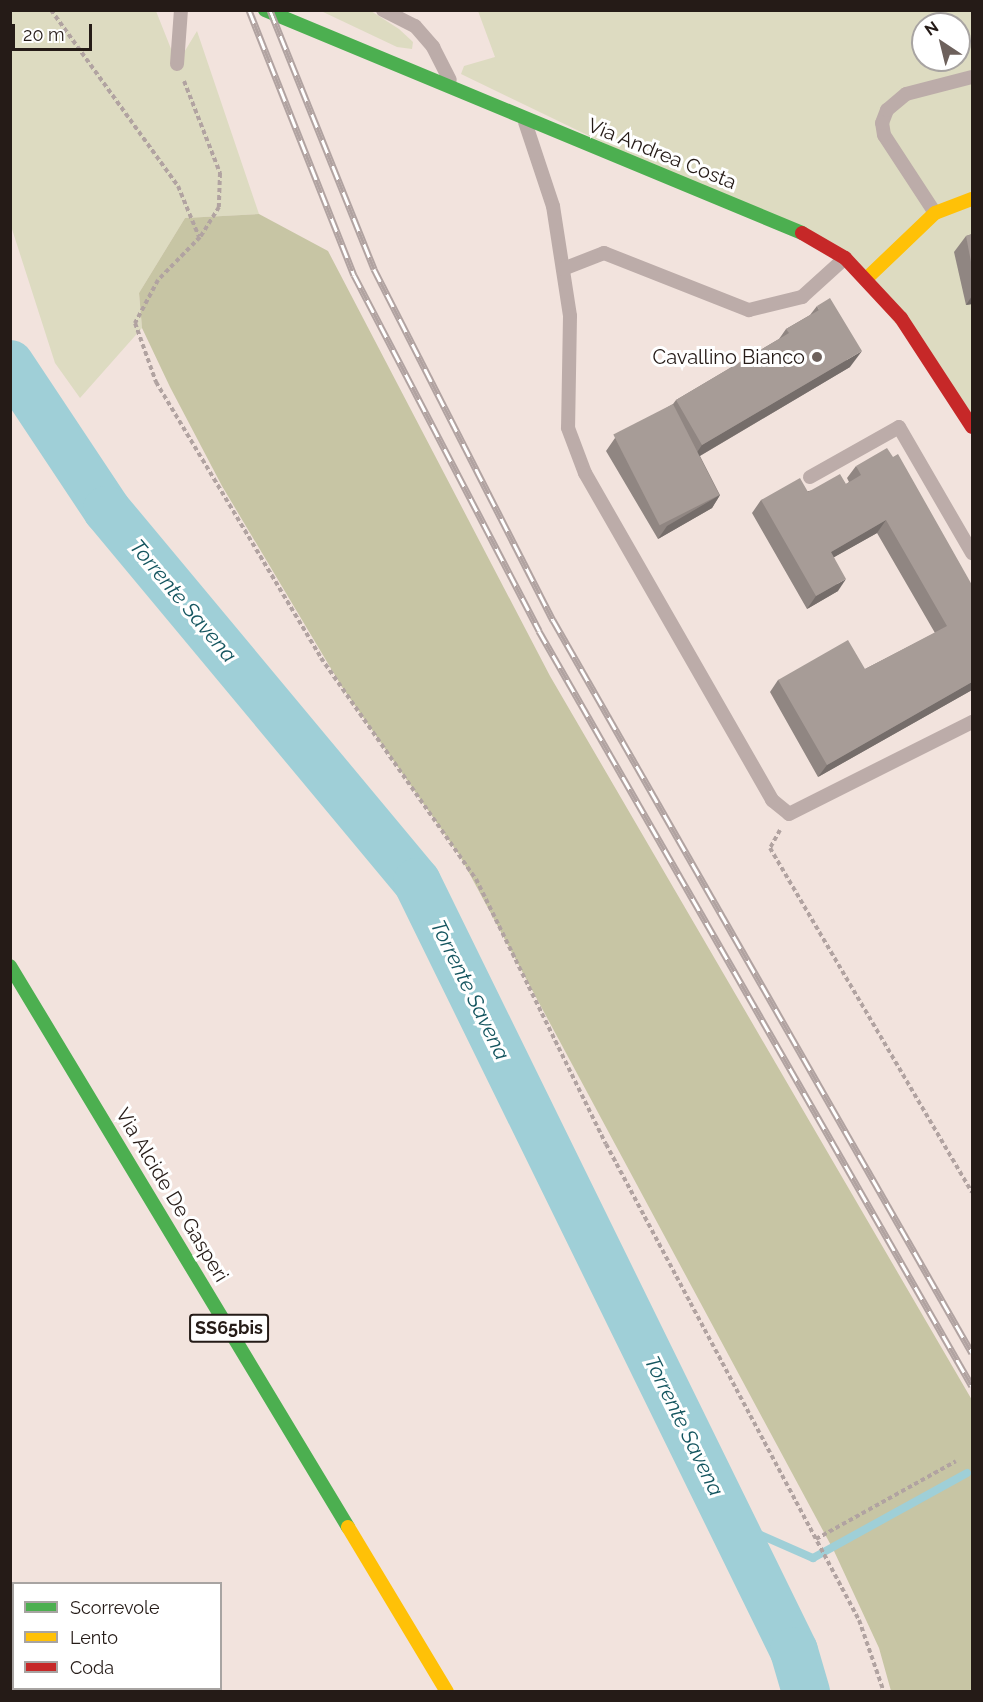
<!DOCTYPE html>
<style>
body{margin:0}
#map{position:relative;width:983px;height:1702px;overflow:hidden;background:#f2e3dd;font-family:Raleway,sans-serif}
div>[style]{position:absolute}
[style*='--x']{left:calc(var(--x)*1px);top:calc(var(--y)*1px);width:calc(var(--w)*1px);rotate:calc(var(--a)*1deg)}
.green>*{inset:0;background:#dddbc1}
.forest>*{inset:0;background:#c7c5a4}
.stream>*{height:8px;margin:-4px;padding:0 4px;transform-origin:4px;border-radius:4px;background:#9fcfd7}
.river>*{height:48px;margin:-24px;padding:0 24px;transform-origin:24px;border-radius:24px;background:#9fcfd7}
.path>*{height:4px;margin-top:-2px;transform-origin:0;background:repeating-linear-gradient(90deg,#b1a3a1 0 4.5px,transparent 0 7.5px)}
.lane>*{height:14px;margin:-7px;padding:0 7px;transform-origin:7px;border-radius:7px;background:#bcaca9}
.fast>*{height:14px;margin:-7px;padding:0 7px;transform-origin:7px;border-radius:7px;background:#4caf50}
.slow>*{height:14px;margin:-7px;padding:0 7px;transform-origin:7px;border-radius:7px;background:#ffc107}
.jam>*{height:14px;margin:-7px;padding:0 7px;transform-origin:7px;border-radius:7px;background:#c62828}
.rail>*{height:7px;margin-top:-3.5px;transform-origin:0;background:repeating-linear-gradient(90deg,#fff 0 14px,#b1a3a1 0 28px);box-sizing:border-box;border-block:2px solid #b1a3a1}
.wall>*{inset:0;background:#908682}
.shaded-wall>*{inset:0;background:#756d6a}
.building>*{inset:0;background:#a79c97;transform-origin:0 0}
.dots>*{width:16px;height:16px;translate:-50% -50%;box-sizing:border-box;border:3px solid #fff;border-radius:50%}
span{translate:-50% -50%;white-space:nowrap;text-align:center;line-height:1.15;-webkit-text-stroke:6px #fff;paint-order:stroke}
.shield-label span{padding:2px 4px;background:#fff;border:2px solid;border-radius:4px;-webkit-text-stroke-width:0}
.shield-label{font-size:18px;color:#251b17;font-weight:700}
.street-label{font-size:20px;color:#251b17}
.poi-label{font-size:20px;color:#251b17}
.right{translate:-100% -50%;text-align:right}
.water-label{font-size:21px;color:#14555f;font-style:italic}
.frame{position:absolute;inset:0;border:12px solid #251b17;pointer-events:none}
.legend{position:absolute;left:12px;top:1582px;width:210px;height:108px;box-sizing:border-box;background:#fff;border:2px solid #a8a4a2;margin:0;padding:8px 10px;list-style:none;font-size:18px;color:#251b17}
.legend li{display:flex;align-items:center;gap:12px;height:30px}
.legend b{width:30px;border:2px solid #a8a4a2}
.north{position:absolute;left:911px;top:12px;width:60px;height:60px;box-sizing:border-box;background:#fff;border:2px solid #a8a4a2;border-radius:50%;rotate:325deg;font-size:16px;font-weight:700;line-height:24px;text-align:center;color:#251b17}
.north::after{content:'';display:block;margin:auto;width:21px;height:27px;background:#6d615c;clip-path:polygon(50% 0,100% 100%,50% 72%,0 100%)}
.scale{position:absolute;left:12px;top:24px;width:80px;height:27px;box-sizing:border-box;border:3px solid #251b17;border-top:0;padding-left:8px;font-size:18px;line-height:21px;white-space:nowrap;color:#251b17;-webkit-text-stroke:4px #fff;paint-order:stroke}
</style>
<div id="map">
<div class="green">
<i style="clip-path:polygon(10px 11px,156px 11px,177px 64px,197px 31px,259px 214px,185px 218px,139px 293px,142px 328px,80px 398px,55px 363px,11px 226px)"></i>
<i style="clip-path:polygon(321px 11px,371px 11px,399px 29px,413px 42px,412px 49px,397px 47px)"></i>
<i style="clip-path:polygon(evenodd,478px 11px,972px 11px,972px 415px,840px 257px,461px 74px,464px 66px,495px 57px,478px 11px,923px 24px,959px 24px,959px 60px,923px 60px,923px 24px)"></i>
</div>
<div class="forest">
<i style="clip-path:polygon(259px 214px,328px 251px,550px 676px,972px 1400px,972px 1691px,891px 1691px,879px 1648px,834px 1551px,460px 856px,342px 687px,222px 486px,170px 387px,142px 328px,139px 293px,185px 218px)"></i>
</div>
<div class="stream">
<i style="--x:729;--y:1521;--w:92;--a:23.8"></i>
<i style="--x:813;--y:1558;--w:176;--a:-28.9"></i>
</div>
<div class="river">
<i style="--x:10;--y:364;--w:175;--a:56.4"></i>
<i style="--x:107;--y:510;--w:484;--a:50.2"></i>
<i style="--x:417;--y:882;--w:856;--a:63.88"></i>
<i style="--x:794;--y:1651;--w:43;--a:73.7"></i>
</div>
<div class="path">
<i style="--x:51;--y:10;--w:217;--a:54.2"></i>
<i style="--x:178;--y:186;--w:55;--a:67.6"></i>
<i style="--x:184;--y:81;--w:99;--a:68.6"></i>
<i style="--x:220;--y:173;--w:34;--a:92"></i>
<i style="--x:219;--y:207;--w:36;--a:122"></i>
<i style="--x:200;--y:237;--w:60;--a:134.3"></i>
<i style="--x:158;--y:280;--w:49;--a:118.1"></i>
<i style="--x:135;--y:323;--w:63;--a:70.4"></i>
<i style="--x:156;--y:382;--w:322;--a:59.1"></i>
<i style="--x:321;--y:658;--w:270;--a:55"></i>
<i style="--x:476;--y:879;--w:295;--a:63.9"></i>
<i style="--x:606;--y:1144;--w:539;--a:62.01"></i>
<i style="--x:859;--y:1620;--w:76;--a:70.9"></i>
<i style="--x:780;--y:830;--w:21;--a:119"></i>
<i style="--x:770;--y:848;--w:399;--a:59.6"></i>
<i style="--x:816;--y:1539;--w:160;--a:-29.1"></i>
</div>
<div class="lane">
<i style="--x:383;--y:10;--w:36;--a:27"></i>
<i style="--x:415;--y:26;--w:28;--a:49"></i>
<i style="--x:433;--y:47;--w:37;--a:63"></i>
<i style="--x:177;--y:64;--w:54;--a:-85.8"></i>
<i style="--x:525;--y:122;--w:89;--a:71.6"></i>
<i style="--x:553;--y:206;--w:111;--a:81.2"></i>
<i style="--x:570;--y:316;--w:112;--a:91"></i>
<i style="--x:568;--y:428;--w:48;--a:69.3"></i>
<i style="--x:585;--y:473;--w:377;--a:60.2"></i>
<i style="--x:772;--y:800;--w:22;--a:39"></i>
<i style="--x:789;--y:814;--w:205;--a:-26.7"></i>
<i style="--x:935;--y:213;--w:93;--a:-123.2"></i>
<i style="--x:884;--y:135;--w:12;--a:-99"></i>
<i style="--x:882;--y:123;--w:14;--a:-69"></i>
<i style="--x:887;--y:110;--w:25;--a:-40"></i>
<i style="--x:906;--y:94;--w:68;--a:-14.4"></i>
<i style="--x:563;--y:269;--w:44;--a:-21.3"></i>
<i style="--x:604;--y:253;--w:156;--a:21.5"></i>
<i style="--x:749;--y:310;--w:55;--a:-13.8"></i>
<i style="--x:802;--y:297;--w:58;--a:-42.2"></i>
<i style="--x:810;--y:477;--w:102;--a:-29.3"></i>
<i style="--x:899;--y:427;--w:146;--a:59.9"></i>
</div>
<div class="fast">
<i style="--x:265;--y:10;--w:581;--a:22.55"></i>
<i style="--x:10;--y:966;--w:655;--a:58.93"></i>
</div>
<div class="slow">
<i style="--x:867;--y:278;--w:94;--a:-43.7"></i>
<i style="--x:935;--y:213;--w:40;--a:-21"></i>
<i style="--x:348;--y:1527;--w:192;--a:59"></i>
</div>
<div class="jam">
<i style="--x:802;--y:233;--w:50;--a:30.2"></i>
<i style="--x:845;--y:258;--w:82;--a:47"></i>
<i style="--x:901;--y:318;--w:130;--a:56.9"></i>
</div>
<div class="rail">
<i style="--x:249;--y:10;--w:285;--a:68.4"></i>
<i style="--x:354;--y:275;--w:401;--a:62.5"></i>
<i style="--x:539;--y:631;--w:870;--a:60.17"></i>
<i style="--x:270;--y:10;--w:279;--a:68.1"></i>
<i style="--x:374;--y:269;--w:394;--a:63"></i>
<i style="--x:553;--y:620;--w:844;--a:60.25"></i>
</div>
<div class="wall">
<i style="clip-path:polygon(972px 234px,972px 304px,966px 305px,954px 252px,966px 236px)"></i>
<i style="clip-path:polygon(817px 306px,850px 367px,700px 456px,720px 495px,712px 508px,658px 539px,606px 451px,615px 438px,673px 404px,676px 400px,779px 339px,786px 329px,810px 315px)"></i>
<i style="clip-path:polygon(856px 466px,972px 585px,972px 690px,818px 777px,770px 692px,778px 680px,865px 669px,935px 633px,877px 533px,834px 557px,838px 591px,807px 609px,752px 513px,761px 500px,846px 484px,849px 482px,847px 478px)"></i>
</div>
<div class="shaded-wall">
<i style="clip-path:polygon(972px 296px,972px 304px,966px 305px)"></i>
<i style="clip-path:polygon(862px 351px,850px 367px,691px 461px,702px 445px)"></i>
<i style="clip-path:polygon(720px 495px,712px 508px,658px 539px,667px 526px)"></i>
<i style="clip-path:polygon(886px 520px,877px 533px,822px 564px,831px 552px)"></i>
<i style="clip-path:polygon(846px 579px,838px 591px,807px 609px,816px 596px)"></i>
<i style="clip-path:polygon(972px 682px,972px 690px,818px 777px,827px 765px)"></i>
</div>
<div class="building">
<i style="clip-path:polygon(972px 234px,972px 267px,966px 236px)"></i>
<i style="clip-path:polygon(830px 298px,862px 351px,702px 445px,676px 400px,789px 333px,786px 329px,819px 310px,817px 306px)"></i>
<i style="left:673px;top:404px;width:102px;height:67px;rotate:63deg"></i>
<i style="clip-path:polygon(887px 448px,893px 457px,898px 454px,972px 585px,972px 682px,827px 765px,778px 680px,848px 640px,865px 669px,947px 626px,886px 520px,831px 552px,846px 579px,816px 596px,761px 500px,800px 478px,808px 492px,840px 474px,846px 484px,861px 475px,856px 466px)"></i>
</div>
<div class="dots">
<i style="left:817px;top:357px;background:#6d615c"></i>
</div>
<div class="shield-label">
<span style="left:229px;top:1328px">SS65bis</span>
</div>
<div class="street-label">
<span style="left:662px;top:154px;rotate:22deg">Via Andrea Costa</span>
<span style="left:172px;top:1195px;rotate:59deg">Via Alcide De Gasperi</span>
</div>
<div class="poi-label">
<span class="right" style="left:805px;top:357px">Cavallino Bianco</span>
</div>
<div class="water-label">
<span style="left:183px;top:601px;rotate:50deg">Torrente Savena</span>
<span style="left:470px;top:990px;rotate:64deg">Torrente Savena</span>
<span style="left:684px;top:1426px;rotate:64deg">Torrente Savena</span>
</div>
<div class="frame"></div>
<ul class="legend">
<li><b style="height:8px;background:#4caf50"></b>Scorrevole</li>
<li><b style="height:8px;background:#ffc107"></b>Lento</li>
<li><b style="height:8px;background:#c62828"></b>Coda</li>
</ul>
<div class="north">N</div>
<div class="scale">20 m</div>
</div>
